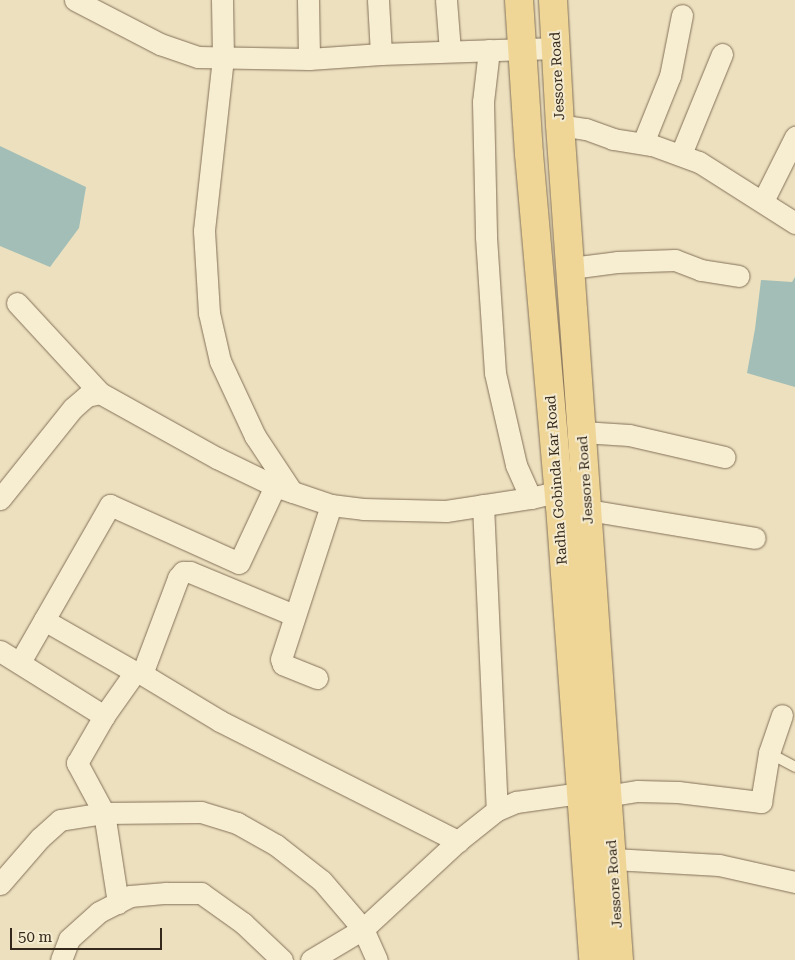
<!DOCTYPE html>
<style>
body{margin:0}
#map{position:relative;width:795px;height:960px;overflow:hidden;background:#ece0bf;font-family:"Roboto Serif",serif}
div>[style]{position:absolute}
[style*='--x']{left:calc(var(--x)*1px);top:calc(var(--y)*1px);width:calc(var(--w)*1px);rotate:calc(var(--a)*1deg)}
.water>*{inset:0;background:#a2beb6}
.roads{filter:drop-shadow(0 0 1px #847158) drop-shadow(0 0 1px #847158)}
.service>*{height:10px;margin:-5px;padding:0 5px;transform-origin:5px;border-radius:5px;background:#f7edd1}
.minor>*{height:21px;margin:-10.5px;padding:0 10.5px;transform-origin:10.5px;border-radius:10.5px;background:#f7edd1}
.primary>*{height:28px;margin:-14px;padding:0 14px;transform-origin:14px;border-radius:14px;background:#efd697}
span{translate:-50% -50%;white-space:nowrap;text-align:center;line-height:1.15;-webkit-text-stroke:4px #f4eace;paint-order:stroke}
.street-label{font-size:14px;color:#34281c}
.scale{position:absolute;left:10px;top:928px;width:152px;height:22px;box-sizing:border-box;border:2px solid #34281c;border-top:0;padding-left:6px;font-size:15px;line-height:18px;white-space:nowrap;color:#34281c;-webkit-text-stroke:4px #f4eace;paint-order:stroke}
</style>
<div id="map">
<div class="water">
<i style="clip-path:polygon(0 146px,86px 187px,79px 228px,50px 267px,0 246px)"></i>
<i style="clip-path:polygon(795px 277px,795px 387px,747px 373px,755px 329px,761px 280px,792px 282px)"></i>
</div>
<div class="roads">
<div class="service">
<i style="--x:769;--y:753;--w:30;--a:28"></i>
</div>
<div class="minor">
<i style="--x:75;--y:0;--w:96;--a:27.4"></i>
<i style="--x:160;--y:44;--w:40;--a:18.9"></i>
<i style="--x:198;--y:57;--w:111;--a:1"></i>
<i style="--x:309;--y:59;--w:72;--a:-4"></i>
<i style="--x:381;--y:54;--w:175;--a:-2"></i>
<i style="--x:222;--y:0;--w:58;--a:89"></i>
<i style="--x:223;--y:58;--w:174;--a:96.3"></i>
<i style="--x:204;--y:231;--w:82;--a:86.5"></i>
<i style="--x:209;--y:313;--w:49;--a:77.1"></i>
<i style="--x:220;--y:361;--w:83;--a:65"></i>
<i style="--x:255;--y:436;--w:67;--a:56.5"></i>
<i style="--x:308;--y:0;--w:59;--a:89"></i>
<i style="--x:378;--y:0;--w:54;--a:86.8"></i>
<i style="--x:446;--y:0;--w:51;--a:85.5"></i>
<i style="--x:489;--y:50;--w:52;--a:96.6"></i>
<i style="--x:483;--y:102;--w:135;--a:88.7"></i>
<i style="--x:486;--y:237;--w:136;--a:86.2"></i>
<i style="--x:495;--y:373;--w:94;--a:77.1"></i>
<i style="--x:516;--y:465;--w:36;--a:66"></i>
<i style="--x:560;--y:125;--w:26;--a:9"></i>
<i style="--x:586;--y:129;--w:29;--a:20"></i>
<i style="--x:613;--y:139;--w:39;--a:9"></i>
<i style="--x:652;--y:145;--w:50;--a:19.9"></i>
<i style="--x:699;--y:162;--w:114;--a:32.4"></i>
<i style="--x:643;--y:143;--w:72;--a:-68.1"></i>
<i style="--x:670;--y:76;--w:62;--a:-78.9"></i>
<i style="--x:681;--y:154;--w:108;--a:-67.7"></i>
<i style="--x:763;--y:201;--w:72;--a:-63.4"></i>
<i style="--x:571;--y:268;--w:46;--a:-7.4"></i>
<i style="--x:617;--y:262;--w:58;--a:-2"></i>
<i style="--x:675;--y:260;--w:28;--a:21"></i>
<i style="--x:701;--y:270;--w:38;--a:9"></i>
<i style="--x:17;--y:303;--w:122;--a:47.3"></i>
<i style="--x:582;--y:432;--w:47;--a:3.7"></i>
<i style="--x:629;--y:435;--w:98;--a:13"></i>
<i style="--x:0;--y:499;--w:117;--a:-51.3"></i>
<i style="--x:73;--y:408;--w:18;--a:-41"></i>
<i style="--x:87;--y:396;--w:13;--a:-13"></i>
<i style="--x:100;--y:393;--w:134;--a:29.1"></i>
<i style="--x:217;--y:458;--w:64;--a:25.8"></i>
<i style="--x:275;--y:486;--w:59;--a:18.7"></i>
<i style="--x:331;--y:505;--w:32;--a:7"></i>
<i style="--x:363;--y:509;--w:83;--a:1.4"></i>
<i style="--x:446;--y:511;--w:86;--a:-8.7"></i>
<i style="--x:531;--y:498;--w:43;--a:-13.4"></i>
<i style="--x:483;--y:505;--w:305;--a:87.4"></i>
<i style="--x:588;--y:510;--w:169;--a:9.5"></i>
<i style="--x:44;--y:620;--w:105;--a:29.7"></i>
<i style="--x:135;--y:672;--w:7;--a:16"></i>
<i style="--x:142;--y:674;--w:91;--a:31.1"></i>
<i style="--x:220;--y:721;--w:267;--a:26.8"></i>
<i style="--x:0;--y:651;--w:123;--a:32"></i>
<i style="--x:20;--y:662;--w:181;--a:-60.2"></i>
<i style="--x:110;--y:505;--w:141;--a:24.2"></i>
<i style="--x:239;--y:563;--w:85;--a:-64.9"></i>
<i style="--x:142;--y:674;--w:103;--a:-69.4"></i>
<i style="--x:178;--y:578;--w:8;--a:-50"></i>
<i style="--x:183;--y:572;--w:7;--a:0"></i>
<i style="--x:190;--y:572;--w:113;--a:22.5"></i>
<i style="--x:317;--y:678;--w:37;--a:-158"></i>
<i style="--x:283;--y:664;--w:5;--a:-112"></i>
<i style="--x:281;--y:659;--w:162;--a:-72"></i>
<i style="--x:606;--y:796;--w:32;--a:-9"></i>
<i style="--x:638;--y:791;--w:40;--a:1.4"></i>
<i style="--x:678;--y:792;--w:84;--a:6.9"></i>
<i style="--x:761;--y:802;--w:50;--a:-80.7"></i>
<i style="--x:769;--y:753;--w:40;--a:-71.1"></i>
<i style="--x:613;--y:859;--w:106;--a:3.2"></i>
<i style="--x:719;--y:865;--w:78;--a:12.6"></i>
<i style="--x:0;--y:884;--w:61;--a:-49"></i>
<i style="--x:40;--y:838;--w:27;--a:-42"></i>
<i style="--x:60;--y:820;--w:45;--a:-9"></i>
<i style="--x:104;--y:813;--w:97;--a:-0.6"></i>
<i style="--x:201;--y:812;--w:38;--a:17"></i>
<i style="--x:237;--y:823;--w:45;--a:29.4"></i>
<i style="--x:276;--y:845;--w:58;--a:38"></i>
<i style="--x:322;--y:881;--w:63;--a:49.5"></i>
<i style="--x:363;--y:929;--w:34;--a:66"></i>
<i style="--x:118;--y:903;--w:91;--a:-98.8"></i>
<i style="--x:104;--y:813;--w:57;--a:-118.4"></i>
<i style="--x:77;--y:763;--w:54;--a:-60.1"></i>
<i style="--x:104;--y:716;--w:54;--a:-54.8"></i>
<i style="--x:61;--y:960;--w:22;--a:-69"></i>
<i style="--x:69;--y:939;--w:40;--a:-42"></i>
<i style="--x:99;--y:912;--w:35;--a:-27"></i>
<i style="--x:130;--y:896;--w:36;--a:-5"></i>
<i style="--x:166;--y:893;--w:35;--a:0"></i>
<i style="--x:201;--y:893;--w:52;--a:35.5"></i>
<i style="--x:243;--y:923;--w:54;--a:43.5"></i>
<i style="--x:311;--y:960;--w:61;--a:-30.8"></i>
<i style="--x:363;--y:929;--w:129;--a:-42.8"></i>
<i style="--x:458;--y:841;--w:50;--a:-38.5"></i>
<i style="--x:497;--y:810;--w:21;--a:-23"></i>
<i style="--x:516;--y:802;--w:66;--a:-7.9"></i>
</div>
<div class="primary">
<i style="--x:519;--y:0;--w:154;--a:86.3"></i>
<i style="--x:529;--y:154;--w:353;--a:85"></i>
<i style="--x:560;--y:506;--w:455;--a:85.8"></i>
<i style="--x:553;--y:0;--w:125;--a:86.8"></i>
<i style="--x:560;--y:125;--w:837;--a:85.96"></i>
</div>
</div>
<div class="street-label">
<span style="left:557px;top:76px;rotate:-93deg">Jessore Road</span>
<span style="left:556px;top:480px;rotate:-94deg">Radha Gobinda Kar Road</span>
<span style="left:585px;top:480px;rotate:-94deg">Jessore Road</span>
<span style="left:614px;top:884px;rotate:-94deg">Jessore Road</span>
</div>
<div class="scale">50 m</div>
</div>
